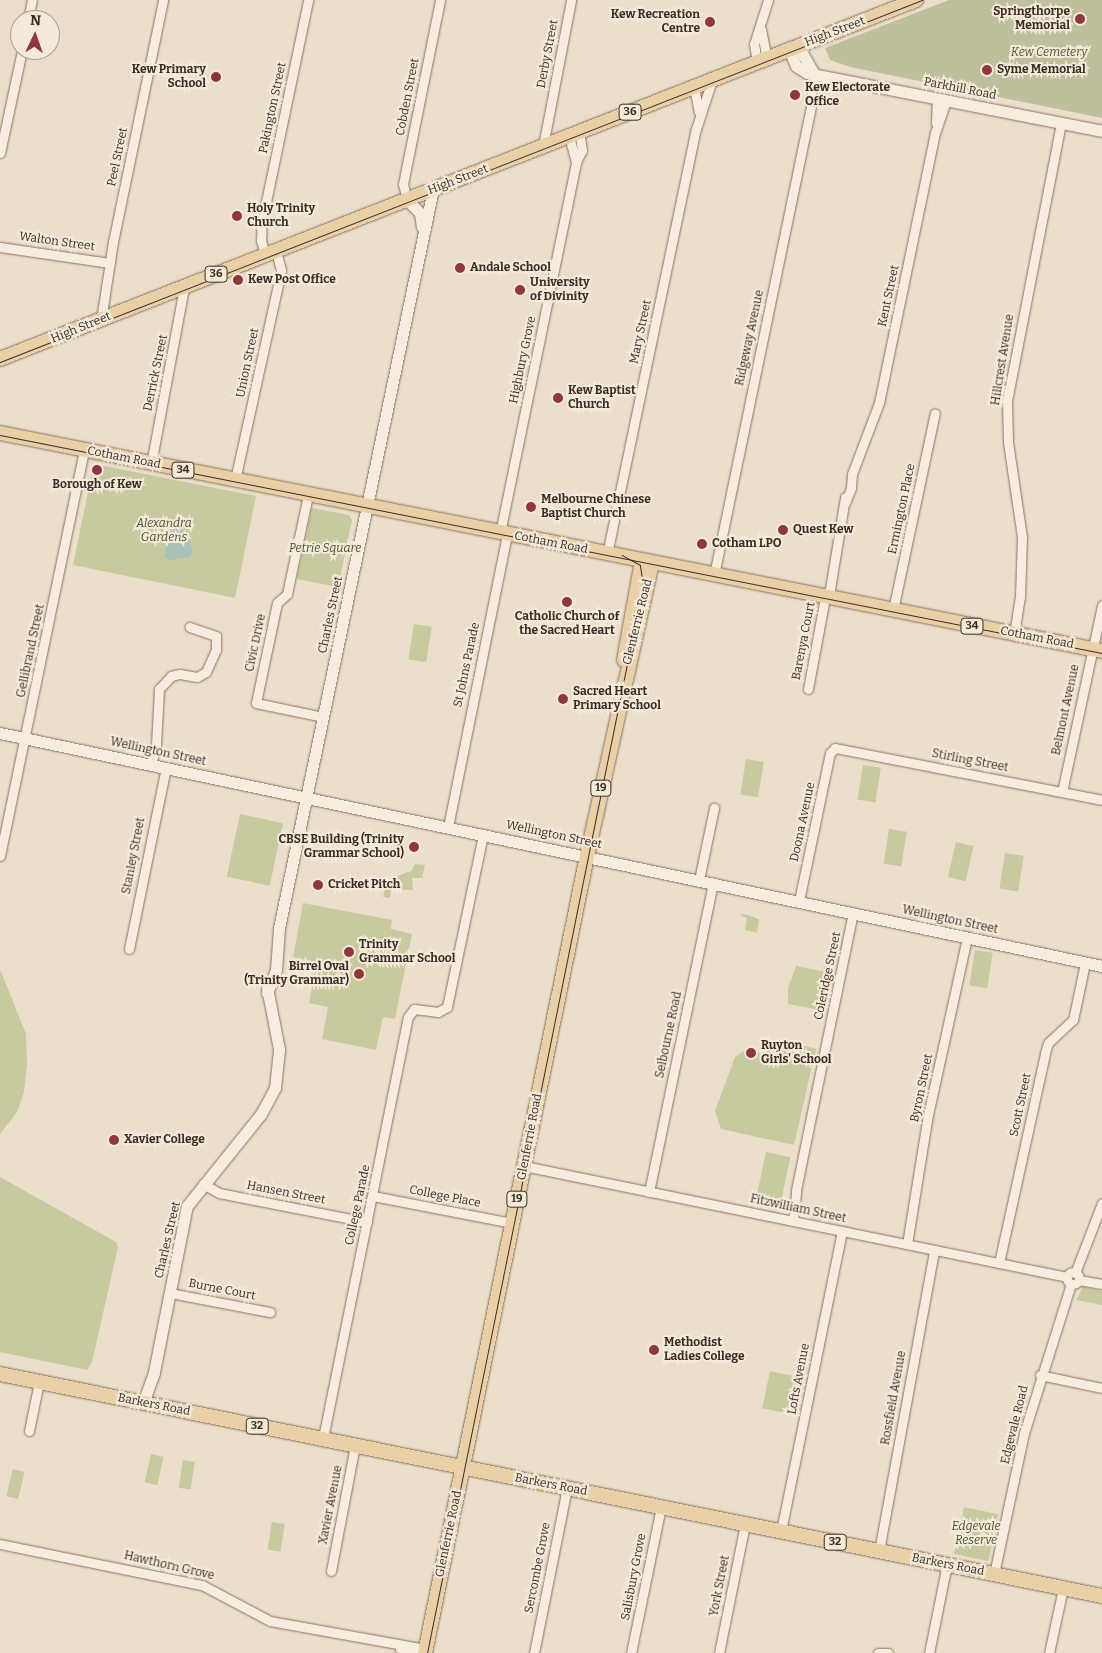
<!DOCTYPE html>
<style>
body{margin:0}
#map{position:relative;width:1102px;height:1653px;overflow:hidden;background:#ebdfcb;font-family:Bitter,serif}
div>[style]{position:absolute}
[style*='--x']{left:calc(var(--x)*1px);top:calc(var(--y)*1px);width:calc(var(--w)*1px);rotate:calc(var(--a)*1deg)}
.green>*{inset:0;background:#c7c99f;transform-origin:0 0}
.cemetery>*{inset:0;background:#bebf9d}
.water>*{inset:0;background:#abc1b9}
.roads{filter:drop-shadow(0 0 1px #877260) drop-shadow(0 0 1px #877260)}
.minor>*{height:9px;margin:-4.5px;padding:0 4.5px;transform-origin:4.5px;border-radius:4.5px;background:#f7edde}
.minor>.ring{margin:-4.5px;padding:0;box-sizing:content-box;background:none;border:9px solid #f7edde;border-radius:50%}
.tertiary>*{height:11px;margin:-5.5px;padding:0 5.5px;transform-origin:5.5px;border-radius:5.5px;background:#f7edde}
.primary>*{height:14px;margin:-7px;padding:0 7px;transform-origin:7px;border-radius:7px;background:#ead0a7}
.tram>*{height:1px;margin:-0.5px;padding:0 0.5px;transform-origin:0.5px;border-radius:0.5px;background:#392c22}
.dots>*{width:14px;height:14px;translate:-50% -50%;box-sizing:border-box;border:2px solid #f3eada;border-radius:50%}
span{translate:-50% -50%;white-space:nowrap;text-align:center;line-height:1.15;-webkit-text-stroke:4px #f3eada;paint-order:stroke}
.shield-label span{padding:1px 4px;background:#f3eada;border:1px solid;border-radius:4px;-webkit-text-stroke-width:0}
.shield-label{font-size:11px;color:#392c22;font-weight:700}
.poi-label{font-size:12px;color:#392c22;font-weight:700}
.right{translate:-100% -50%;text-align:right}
.left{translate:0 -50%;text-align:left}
.street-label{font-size:12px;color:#392c22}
.park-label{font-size:12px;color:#4c542b;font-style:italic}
.north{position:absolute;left:10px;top:10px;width:50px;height:50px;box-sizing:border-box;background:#f3eada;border:1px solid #a99e90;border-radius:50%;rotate:3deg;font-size:14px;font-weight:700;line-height:20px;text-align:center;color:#392c22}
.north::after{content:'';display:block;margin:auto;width:18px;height:22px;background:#91363d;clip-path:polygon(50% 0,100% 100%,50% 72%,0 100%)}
</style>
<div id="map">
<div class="green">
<i style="clip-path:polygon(99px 465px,256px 496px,235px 598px,73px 565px,93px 468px)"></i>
<i style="clip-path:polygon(312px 508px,349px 515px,352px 520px,338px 587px,297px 579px)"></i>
<i style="left:414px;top:624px;width:18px;height:36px;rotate:9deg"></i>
<i style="left:746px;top:759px;width:18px;height:36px;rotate:9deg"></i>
<i style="left:863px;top:765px;width:18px;height:35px;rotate:9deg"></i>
<i style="left:240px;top:814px;width:44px;height:64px;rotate:12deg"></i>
<i style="left:889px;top:829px;width:18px;height:35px;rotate:9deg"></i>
<i style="left:956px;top:842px;width:18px;height:36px;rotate:13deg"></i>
<i style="left:1005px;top:853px;width:19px;height:36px;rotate:9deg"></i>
<i style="clip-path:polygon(415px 864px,425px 865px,422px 878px,412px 878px,413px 890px,391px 889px,390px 898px,383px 897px,387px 880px,411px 871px)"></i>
<i style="clip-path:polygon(303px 903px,392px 920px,391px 929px,412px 934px,395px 1019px,383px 1017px,376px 1050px,322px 1039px,328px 1007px,309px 1003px,317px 962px,293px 957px)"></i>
<i style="clip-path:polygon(745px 914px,759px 919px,757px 933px,745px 930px,747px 918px,740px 915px)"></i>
<i style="left:975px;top:950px;width:18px;height:36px;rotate:9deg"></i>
<i style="clip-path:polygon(796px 966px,832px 973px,824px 1011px,788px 1004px,788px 988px)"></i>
<i style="clip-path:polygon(0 969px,26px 1034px,27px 1065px,24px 1092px,17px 1112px,0 1134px)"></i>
<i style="clip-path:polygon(795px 1043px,816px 1049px,794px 1145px,721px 1129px,715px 1111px,735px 1057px,745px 1050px,759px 1053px,767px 1047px,783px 1049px)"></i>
<i style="left:766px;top:1152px;width:25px;height:47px;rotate:12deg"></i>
<i style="clip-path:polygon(0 1177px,116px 1242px,118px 1247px,92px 1362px,87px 1370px,0 1352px)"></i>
<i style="clip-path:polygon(1083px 1287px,1102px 1291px,1102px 1305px,1076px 1300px)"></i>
<i style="left:770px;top:1371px;width:25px;height:38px;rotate:12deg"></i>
<i style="left:151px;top:1454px;width:13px;height:29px;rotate:13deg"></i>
<i style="left:183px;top:1460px;width:12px;height:28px;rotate:9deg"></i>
<i style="left:13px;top:1469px;width:12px;height:28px;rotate:14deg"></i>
<i style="left:964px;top:1507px;width:35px;height:48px;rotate:12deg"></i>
<i style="left:272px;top:1522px;width:13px;height:28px;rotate:9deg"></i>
</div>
<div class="cemetery">
<i style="clip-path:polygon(949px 0,1102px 0,1102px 118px,850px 67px,830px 60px,825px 48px)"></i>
</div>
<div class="water">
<i style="clip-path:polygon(185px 518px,188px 525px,181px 531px,181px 538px,190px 542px,193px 551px,190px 557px,171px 560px,164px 558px,166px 547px,175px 538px,169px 520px)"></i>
</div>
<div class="roads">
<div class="minor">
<i style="--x:28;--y:20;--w:20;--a:-79"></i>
<i style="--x:761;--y:29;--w:31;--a:79"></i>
<i style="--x:757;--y:62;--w:18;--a:-99"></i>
<i style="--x:754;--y:44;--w:46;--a:-72.3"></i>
<i style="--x:694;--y:87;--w:25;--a:79"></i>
<i style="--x:936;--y:123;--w:24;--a:-88"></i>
<i style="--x:569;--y:136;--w:27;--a:75"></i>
<i style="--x:543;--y:146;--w:149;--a:-79.1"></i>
<i style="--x:0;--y:153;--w:105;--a:-77.9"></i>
<i style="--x:407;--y:200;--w:16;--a:-104"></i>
<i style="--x:403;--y:184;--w:188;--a:-78.6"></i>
<i style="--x:0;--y:247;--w:111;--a:8.3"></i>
<i style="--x:265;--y:255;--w:16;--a:-105"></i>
<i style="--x:261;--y:240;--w:19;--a:-87"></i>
<i style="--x:262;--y:221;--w:226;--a:-78.2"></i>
<i style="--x:101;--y:320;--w:79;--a:-81.3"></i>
<i style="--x:113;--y:242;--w:247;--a:-78.3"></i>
<i style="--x:151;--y:464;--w:180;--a:-79.4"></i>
<i style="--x:235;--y:480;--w:215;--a:-77.6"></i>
<i style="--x:281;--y:270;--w:20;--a:-105"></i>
<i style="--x:308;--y:495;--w:101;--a:102"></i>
<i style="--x:287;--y:594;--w:13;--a:138"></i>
<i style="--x:277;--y:603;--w:102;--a:101.9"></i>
<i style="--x:256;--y:703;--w:68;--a:11.8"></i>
<i style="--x:845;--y:503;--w:16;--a:-68"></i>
<i style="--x:851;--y:488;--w:14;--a:-86"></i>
<i style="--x:852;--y:474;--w:76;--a:-69.2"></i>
<i style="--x:879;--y:403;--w:276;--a:-78.3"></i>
<i style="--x:935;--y:133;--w:34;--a:-71"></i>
<i style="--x:500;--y:533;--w:379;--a:-78.4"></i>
<i style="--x:576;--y:162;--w:13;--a:-63"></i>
<i style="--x:582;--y:150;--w:18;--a:-99"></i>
<i style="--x:607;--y:554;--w:434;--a:-78.2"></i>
<i style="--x:696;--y:129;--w:52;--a:-71.9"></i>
<i style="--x:714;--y:575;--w:479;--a:-78.3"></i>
<i style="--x:811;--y:106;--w:34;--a:-87"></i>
<i style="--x:893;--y:610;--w:201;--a:-78"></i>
<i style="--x:1014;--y:634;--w:37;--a:-81"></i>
<i style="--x:1020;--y:597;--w:60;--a:-88.1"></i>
<i style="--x:1022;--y:537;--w:96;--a:-98.4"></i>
<i style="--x:1008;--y:442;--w:41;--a:-91.4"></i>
<i style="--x:1007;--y:401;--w:284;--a:-79"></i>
<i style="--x:808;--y:689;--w:94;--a:-79.5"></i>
<i style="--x:825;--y:597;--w:9;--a:-58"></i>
<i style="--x:830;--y:589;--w:93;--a:-80.7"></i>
<i style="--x:151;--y:764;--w:20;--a:-75"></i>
<i style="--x:156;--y:745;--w:56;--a:-86.9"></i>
<i style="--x:159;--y:689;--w:18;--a:-47"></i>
<i style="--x:171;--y:676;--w:9;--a:-13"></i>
<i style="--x:180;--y:674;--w:17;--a:10"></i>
<i style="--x:197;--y:677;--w:10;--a:-29"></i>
<i style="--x:206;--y:672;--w:24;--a:-66"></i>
<i style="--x:216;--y:650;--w:14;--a:-90"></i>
<i style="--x:216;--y:636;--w:28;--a:-161"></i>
<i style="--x:1062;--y:792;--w:191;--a:-77.9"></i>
<i style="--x:448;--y:827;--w:299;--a:-78.6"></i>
<i style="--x:0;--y:856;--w:415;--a:-78.3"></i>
<i style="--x:699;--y:880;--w:74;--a:-78.2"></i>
<i style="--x:799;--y:901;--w:151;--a:-78.2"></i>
<i style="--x:830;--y:753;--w:7;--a:-45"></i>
<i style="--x:835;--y:748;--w:272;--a:11"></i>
<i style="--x:129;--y:949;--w:186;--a:-78.5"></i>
<i style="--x:524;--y:1166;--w:554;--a:11.55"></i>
<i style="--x:203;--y:1184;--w:18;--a:29"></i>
<i style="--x:219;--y:1193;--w:151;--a:11.1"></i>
<i style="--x:649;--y:1192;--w:316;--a:-78.3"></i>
<i style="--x:373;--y:1196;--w:142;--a:11"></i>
<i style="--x:793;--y:1221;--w:31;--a:-84"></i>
<i style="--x:796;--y:1190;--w:283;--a:-78.4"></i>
<i style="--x:907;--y:1244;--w:131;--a:-80.8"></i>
<i style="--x:928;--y:1115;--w:181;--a:-77.6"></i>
<i style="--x:999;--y:1263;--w:215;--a:-77.6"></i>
<i style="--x:1045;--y:1053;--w:10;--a:-73"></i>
<i style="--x:1048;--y:1043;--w:34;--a:-43"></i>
<i style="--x:1073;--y:1020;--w:58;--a:-78.1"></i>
<i class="ring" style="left:1067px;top:1272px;width:3px;height:3px"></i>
<i style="--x:1075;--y:1273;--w:75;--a:-68.9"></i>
<i style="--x:1079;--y:1280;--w:23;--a:10"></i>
<i style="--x:170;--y:1293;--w:102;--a:10.8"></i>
<i style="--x:1040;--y:1375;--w:63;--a:11.8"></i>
<i style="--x:29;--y:1431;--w:50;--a:-78.5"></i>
<i style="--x:323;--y:1438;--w:429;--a:-78.6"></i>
<i style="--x:408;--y:1017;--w:10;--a:-53"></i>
<i style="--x:414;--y:1009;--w:24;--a:7"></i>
<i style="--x:438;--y:1012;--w:10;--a:-29"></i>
<i style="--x:447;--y:1007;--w:177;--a:-78.2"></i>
<i style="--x:781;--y:1531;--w:306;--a:-78.5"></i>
<i style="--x:0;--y:1544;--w:206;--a:11.5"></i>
<i style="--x:202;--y:1585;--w:77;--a:27.9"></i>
<i style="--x:270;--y:1621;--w:158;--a:10.2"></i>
<i style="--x:879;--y:1551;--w:306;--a:-79.6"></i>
<i style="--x:331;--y:1571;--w:128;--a:-79.2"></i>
<i style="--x:994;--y:1574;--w:144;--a:-78"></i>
<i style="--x:1024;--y:1433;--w:156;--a:-72.5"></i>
<i style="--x:400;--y:1649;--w:16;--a:15"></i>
<i style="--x:534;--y:1653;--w:168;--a:-78.7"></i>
<i style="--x:631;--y:1653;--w:149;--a:-78.4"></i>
<i style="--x:719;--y:1653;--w:132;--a:-78.6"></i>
<i style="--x:878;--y:1653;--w:10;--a:0"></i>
<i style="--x:929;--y:1653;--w:91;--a:-78.6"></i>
<i style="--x:1049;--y:1653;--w:66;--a:-77.8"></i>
</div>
<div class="tertiary">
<i style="--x:798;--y:46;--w:30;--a:60"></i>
<i style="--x:789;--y:50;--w:17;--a:66"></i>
<i style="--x:796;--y:66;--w:13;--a:32"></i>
<i style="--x:807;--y:73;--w:301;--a:11.1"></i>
<i style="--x:407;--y:200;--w:18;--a:45"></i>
<i style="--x:420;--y:213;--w:14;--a:82"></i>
<i style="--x:0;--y:733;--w:1126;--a:11.94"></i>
<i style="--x:267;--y:993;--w:25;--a:-69"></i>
<i style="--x:276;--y:970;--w:42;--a:-85.9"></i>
<i style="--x:279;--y:928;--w:755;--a:-78.23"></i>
<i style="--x:143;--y:1403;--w:33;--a:-70"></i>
<i style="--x:154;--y:1372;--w:169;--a:-78.8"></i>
<i style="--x:187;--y:1206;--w:118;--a:-51.2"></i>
<i style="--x:261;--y:1114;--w:30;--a:-62"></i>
<i style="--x:275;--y:1088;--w:39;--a:-84"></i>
<i style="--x:279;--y:1049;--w:63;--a:-101"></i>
</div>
<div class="primary">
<i style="--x:0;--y:359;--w:984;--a:-21.4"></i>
<i style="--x:0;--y:433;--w:1123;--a:11.19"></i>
<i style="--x:624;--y:660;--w:101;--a:-79.7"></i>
<i style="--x:0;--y:1374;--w:1124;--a:11.39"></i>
<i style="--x:425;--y:1653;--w:813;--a:-78.51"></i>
<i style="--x:587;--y:856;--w:300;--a:-77.5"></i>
</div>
</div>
<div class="tram">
<i style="--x:0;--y:362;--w:991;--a:-21.44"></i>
<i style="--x:0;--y:435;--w:1123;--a:11.19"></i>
<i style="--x:427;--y:1653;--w:1090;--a:-78.57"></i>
<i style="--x:643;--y:585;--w:20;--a:-99"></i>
<i style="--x:640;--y:565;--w:21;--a:-151"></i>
</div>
<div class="dots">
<i style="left:1080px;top:19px;background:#91363d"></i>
<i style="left:710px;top:22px;background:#91363d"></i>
<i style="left:987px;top:70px;background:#91363d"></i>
<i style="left:216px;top:77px;background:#91363d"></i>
<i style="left:795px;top:95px;background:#91363d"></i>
<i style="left:237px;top:216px;background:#91363d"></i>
<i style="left:460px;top:268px;background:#91363d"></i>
<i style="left:238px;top:280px;background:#91363d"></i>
<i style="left:520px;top:290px;background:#91363d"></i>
<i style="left:558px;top:398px;background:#91363d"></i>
<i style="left:97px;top:470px;background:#91363d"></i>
<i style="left:531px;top:507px;background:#91363d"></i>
<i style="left:783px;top:530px;background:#91363d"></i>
<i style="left:702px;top:544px;background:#91363d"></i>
<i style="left:567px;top:602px;background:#91363d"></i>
<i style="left:563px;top:699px;background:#91363d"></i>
<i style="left:414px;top:847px;background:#91363d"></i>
<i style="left:318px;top:885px;background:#91363d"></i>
<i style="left:349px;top:952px;background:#91363d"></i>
<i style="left:359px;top:974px;background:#91363d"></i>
<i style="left:751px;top:1053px;background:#91363d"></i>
<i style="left:114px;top:1140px;background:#91363d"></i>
<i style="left:654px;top:1350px;background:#91363d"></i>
</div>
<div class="shield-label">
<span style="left:630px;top:112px">36</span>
<span style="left:216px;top:274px">36</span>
<span style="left:183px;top:470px">34</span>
<span style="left:972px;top:626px">34</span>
<span style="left:601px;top:788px">19</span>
<span style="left:517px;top:1199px">19</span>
<span style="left:257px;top:1426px">32</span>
<span style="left:835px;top:1542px">32</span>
</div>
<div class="poi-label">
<span class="right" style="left:1070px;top:19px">Springthorpe<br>Memorial</span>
<span class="right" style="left:700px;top:22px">Kew Recreation<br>Centre</span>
<span class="right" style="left:206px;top:77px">Kew Primary<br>School</span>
<span class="left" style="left:997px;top:70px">Syme Memorial</span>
<span class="left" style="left:805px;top:95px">Kew Electorate<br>Office</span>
<span class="left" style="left:247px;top:216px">Holy Trinity<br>Church</span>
<span class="left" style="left:470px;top:268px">Andale School</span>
<span class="left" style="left:248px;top:280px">Kew Post Office</span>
<span class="left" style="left:530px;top:290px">University<br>of Divinity</span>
<span class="left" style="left:568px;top:398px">Kew Baptist<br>Church</span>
<span style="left:97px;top:485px">Borough of Kew</span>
<span class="left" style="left:541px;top:507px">Melbourne Chinese<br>Baptist Church</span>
<span class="left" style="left:793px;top:530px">Quest Kew</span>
<span class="left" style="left:712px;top:544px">Cotham LPO</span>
<span style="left:567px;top:624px">Catholic Church of<br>the Sacred Heart</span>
<span class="left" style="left:573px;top:699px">Sacred Heart<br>Primary School</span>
<span class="right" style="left:404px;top:847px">CBSE Building (Trinity<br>Grammar School)</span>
<span class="left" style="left:328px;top:885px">Cricket Pitch</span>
<span class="left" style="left:359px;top:952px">Trinity<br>Grammar School</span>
<span class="right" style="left:349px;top:974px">Birrel Oval<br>(Trinity Grammar)</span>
<span class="left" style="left:761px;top:1053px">Ruyton<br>Girls' School</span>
<span class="left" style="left:124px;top:1140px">Xavier College</span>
<span class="left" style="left:664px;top:1350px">Methodist<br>Ladies College</span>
</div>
<div class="street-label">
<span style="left:835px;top:32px;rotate:-21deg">High Street</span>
<span style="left:548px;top:54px;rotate:-79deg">Derby Street</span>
<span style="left:960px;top:89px;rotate:11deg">Parkhill Road</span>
<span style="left:408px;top:97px;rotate:-79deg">Cobden Street</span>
<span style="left:273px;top:108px;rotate:-78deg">Pakington Street</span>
<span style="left:118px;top:157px;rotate:-78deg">Peel Street</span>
<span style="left:458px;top:180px;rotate:-21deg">High Street</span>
<span style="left:57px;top:242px;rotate:8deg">Walton Street</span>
<span style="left:889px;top:296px;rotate:-78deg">Kent Street</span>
<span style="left:81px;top:328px;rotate:-22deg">High Street</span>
<span style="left:641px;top:332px;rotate:-78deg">Mary Street</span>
<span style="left:750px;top:338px;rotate:-78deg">Ridgeway Avenue</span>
<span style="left:523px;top:360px;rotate:-78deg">Highbury Grove</span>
<span style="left:1003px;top:360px;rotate:-81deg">Hillcrest Avenue</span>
<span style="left:248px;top:363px;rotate:-78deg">Union Street</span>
<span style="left:156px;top:373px;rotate:-78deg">Derrick Street</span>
<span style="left:124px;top:458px;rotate:11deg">Cotham Road</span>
<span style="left:902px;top:509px;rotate:-78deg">Ermington Place</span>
<span style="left:551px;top:543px;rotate:11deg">Cotham Road</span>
<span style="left:331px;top:615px;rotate:-78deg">Charles Street</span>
<span style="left:638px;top:622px;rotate:-76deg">Glenferrie Road</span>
<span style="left:1037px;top:638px;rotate:11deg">Cotham Road</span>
<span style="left:804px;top:641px;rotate:-79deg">Barenya Court</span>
<span style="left:256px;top:643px;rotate:-78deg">Civic Drive</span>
<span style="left:31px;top:651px;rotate:-78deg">Gellibrand Street</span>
<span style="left:467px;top:665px;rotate:-78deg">St Johns Parade</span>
<span style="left:1066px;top:710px;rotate:-78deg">Belmont Avenue</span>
<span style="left:158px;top:752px;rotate:12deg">Wellington Street</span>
<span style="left:970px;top:761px;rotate:11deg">Stirling Street</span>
<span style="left:803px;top:822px;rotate:-78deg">Doona Avenue</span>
<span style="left:554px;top:835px;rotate:12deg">Wellington Street</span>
<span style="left:134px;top:856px;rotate:-79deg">Stanley Street</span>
<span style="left:950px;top:920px;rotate:12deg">Wellington Street</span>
<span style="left:828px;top:976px;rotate:-78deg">Coleridge Street</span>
<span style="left:669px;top:1035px;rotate:-78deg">Selbourne Road</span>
<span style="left:922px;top:1088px;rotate:-78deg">Byron Street</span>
<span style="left:1021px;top:1105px;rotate:-78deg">Scott Street</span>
<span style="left:530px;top:1137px;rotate:-79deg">Glenferrie Road</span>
<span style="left:286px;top:1193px;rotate:11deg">Hansen Street</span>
<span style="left:445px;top:1197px;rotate:11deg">College Place</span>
<span style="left:358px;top:1205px;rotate:-78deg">College Parade</span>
<span style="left:798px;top:1209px;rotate:12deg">Fitzwilliam Street</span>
<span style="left:168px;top:1240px;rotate:-77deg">Charles Street</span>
<span style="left:222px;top:1290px;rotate:11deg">Burne Court</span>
<span style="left:799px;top:1379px;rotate:-79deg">Lofts Avenue</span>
<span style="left:894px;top:1398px;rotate:-80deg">Rossfield Avenue</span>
<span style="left:154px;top:1405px;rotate:11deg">Barkers Road</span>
<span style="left:1015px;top:1425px;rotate:-76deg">Edgevale Road</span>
<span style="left:551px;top:1485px;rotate:11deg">Barkers Road</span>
<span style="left:331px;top:1505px;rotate:-79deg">Xavier Avenue</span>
<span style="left:449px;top:1534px;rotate:-78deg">Glenferrie Road</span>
<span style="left:948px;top:1565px;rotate:11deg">Barkers Road</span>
<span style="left:169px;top:1566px;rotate:13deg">Hawthorn Grove</span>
<span style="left:538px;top:1568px;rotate:-79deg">Sercombe Grove</span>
<span style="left:634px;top:1577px;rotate:-79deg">Salisbury Grove</span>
<span style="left:720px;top:1586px;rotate:-79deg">York Street</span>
</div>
<div class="park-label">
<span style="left:1049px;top:53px">Kew Cemetery</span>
<span style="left:164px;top:531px">Alexandra<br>Gardens</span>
<span style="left:325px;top:549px">Petrie Square</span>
<span style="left:976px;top:1534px">Edgevale<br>Reserve</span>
</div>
<div class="north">N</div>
</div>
